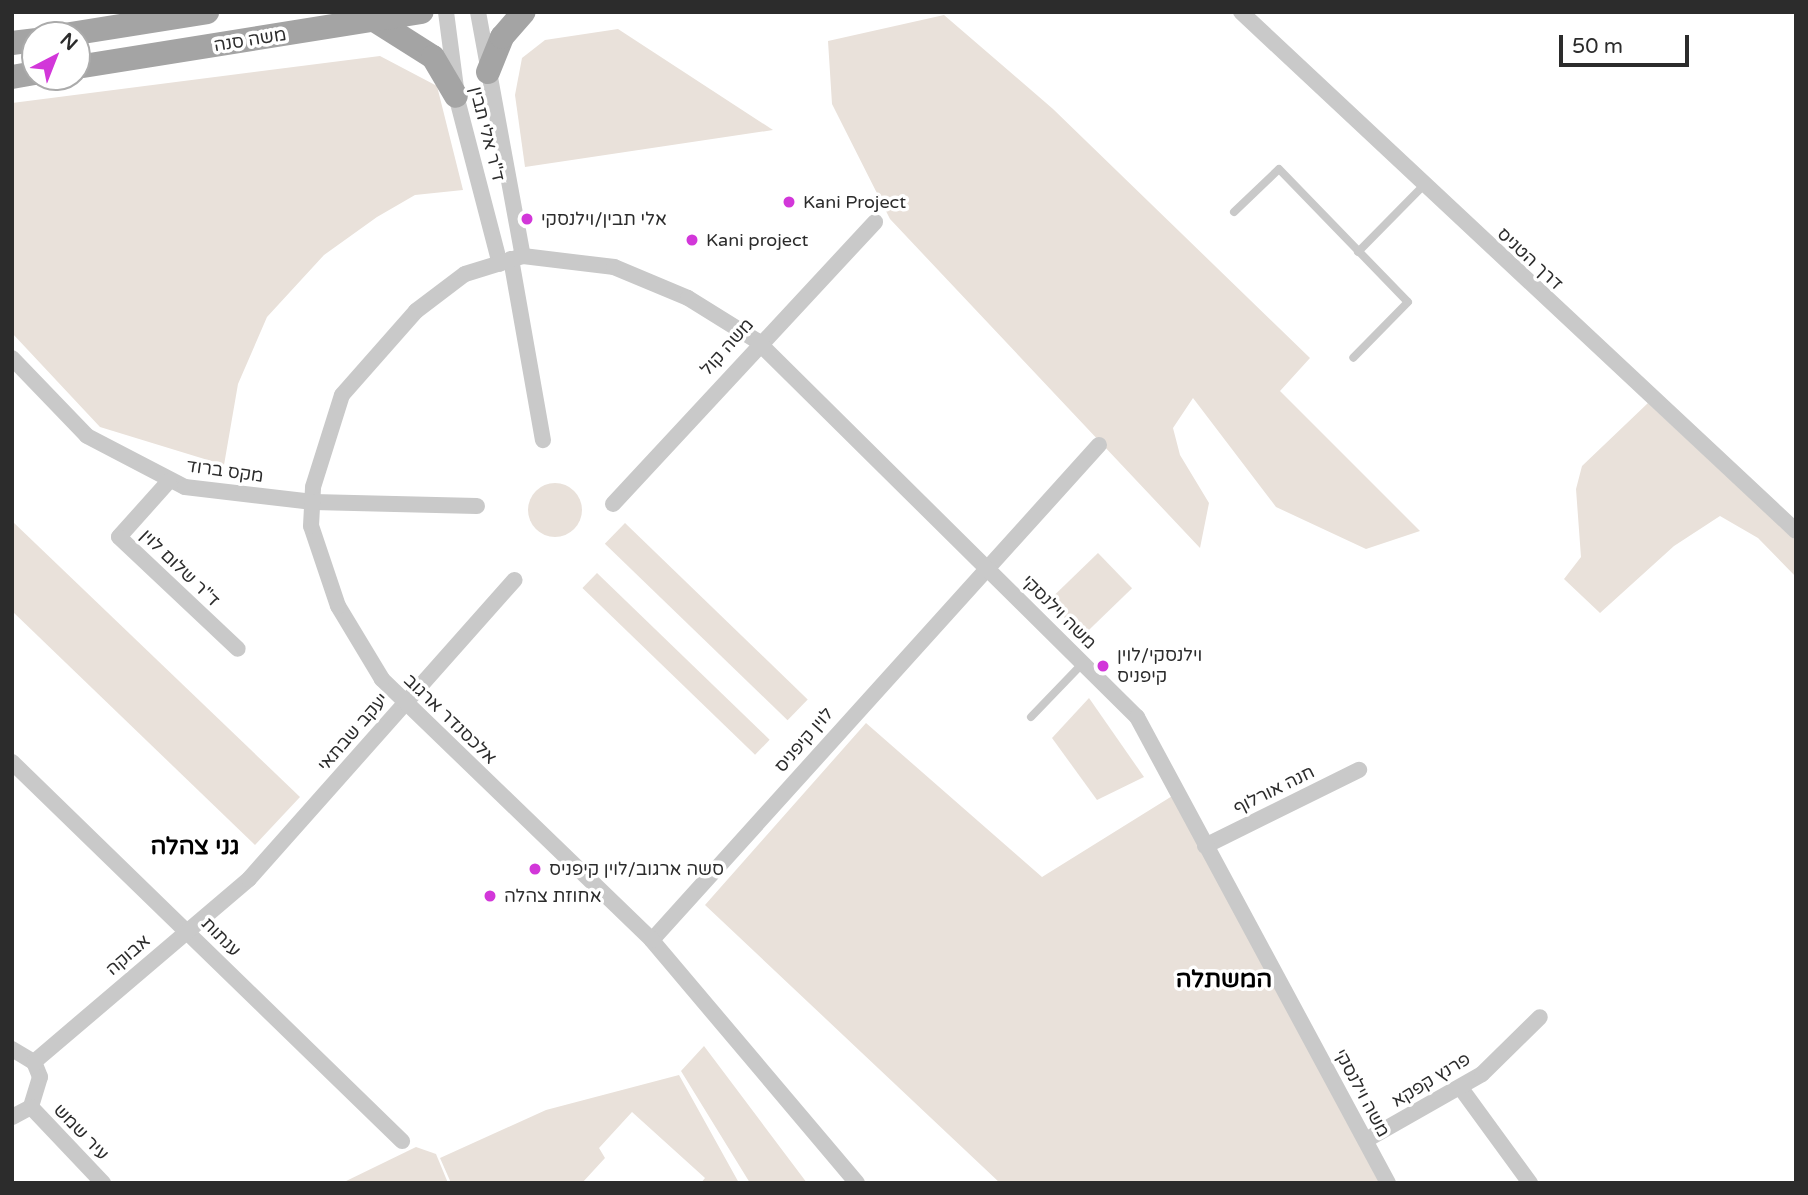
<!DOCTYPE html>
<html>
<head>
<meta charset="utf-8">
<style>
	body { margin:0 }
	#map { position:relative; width:1808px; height:1195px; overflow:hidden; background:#fff; font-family:"Varela Round","Noto Sans Hebrew",sans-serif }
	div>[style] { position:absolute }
	.green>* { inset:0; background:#e9e1da; transform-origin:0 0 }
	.round { border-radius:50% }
	.lane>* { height:8px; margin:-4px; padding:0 4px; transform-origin:4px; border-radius:4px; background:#c9c9c9 }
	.street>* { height:16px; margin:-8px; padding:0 8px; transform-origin:8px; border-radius:8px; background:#c9c9c9 }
	.primary>* { height:24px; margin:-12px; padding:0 12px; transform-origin:12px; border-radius:12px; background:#a4a4a4 }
	.dots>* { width:19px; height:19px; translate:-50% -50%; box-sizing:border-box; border:4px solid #fff; border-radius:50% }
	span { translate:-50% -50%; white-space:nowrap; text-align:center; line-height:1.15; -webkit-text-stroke:7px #fff; paint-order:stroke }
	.street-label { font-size:18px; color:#2c2c2c }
	.poi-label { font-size:18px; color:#2c2c2c }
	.left { translate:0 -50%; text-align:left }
	.district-label { font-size:24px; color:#000; font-weight:700 }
	.frame { position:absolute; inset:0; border:14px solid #2c2c2c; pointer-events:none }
	.north { position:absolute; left:21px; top:21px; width:70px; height:70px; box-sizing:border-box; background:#fff; border:2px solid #ababab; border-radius:50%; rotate:42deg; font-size:19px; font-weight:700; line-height:28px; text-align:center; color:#2c2c2c }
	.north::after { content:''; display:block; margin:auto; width:24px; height:32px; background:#d237d9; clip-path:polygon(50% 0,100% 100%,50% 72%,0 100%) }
	.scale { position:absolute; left:1559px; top:35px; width:130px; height:32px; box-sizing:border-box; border:4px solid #2c2c2c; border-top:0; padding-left:9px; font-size:21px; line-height:24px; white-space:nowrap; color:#2c2c2c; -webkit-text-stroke:5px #fff; paint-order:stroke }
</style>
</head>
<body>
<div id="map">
	<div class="green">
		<div style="clip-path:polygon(944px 15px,1053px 109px,1310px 358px,1280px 391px,1420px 531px,1366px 549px,1276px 507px,1193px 398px,1173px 428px,1180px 455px,1209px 503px,1200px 548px,890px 219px,832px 104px,828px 41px)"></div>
		<div style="clip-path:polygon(618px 29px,773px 130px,525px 167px,515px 95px,522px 58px,545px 40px)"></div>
		<div style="clip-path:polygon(380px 56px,437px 86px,463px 190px,415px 195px,377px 217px,324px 255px,267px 317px,238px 384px,224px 465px,100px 427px,12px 333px,12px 103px)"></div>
		<div style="clip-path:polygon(1648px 403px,1796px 541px,1796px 577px,1758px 538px,1720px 516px,1674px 546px,1600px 613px,1564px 579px,1581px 557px,1576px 489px,1582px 466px)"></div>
		<div class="round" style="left:528px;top:483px;width:54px;height:54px"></div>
		<div style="clip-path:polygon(12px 521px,300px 797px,255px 845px,12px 611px)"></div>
		<div style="left:625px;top:523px;width:254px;height:29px;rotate:44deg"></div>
		<div style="left:1098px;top:553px;width:49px;height:69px;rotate:46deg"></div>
		<div style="left:597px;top:573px;width:240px;height:21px;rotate:44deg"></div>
		<div style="clip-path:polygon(1089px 698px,1144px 777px,1097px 800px,1052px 738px)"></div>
		<div style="clip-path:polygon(866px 723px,1042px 877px,1177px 793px,1382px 1183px,1000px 1183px,705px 905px)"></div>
		<div style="clip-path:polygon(704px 1046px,807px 1183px,808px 1183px,750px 1183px,681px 1071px)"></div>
		<div style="clip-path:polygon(679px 1075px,739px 1183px,701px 1183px,705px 1178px,632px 1112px,599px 1148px,605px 1158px,582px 1183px,451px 1183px,440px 1158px,546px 1110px)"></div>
		<div style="clip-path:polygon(416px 1147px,436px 1154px,448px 1183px,342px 1183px)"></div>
	</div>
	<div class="lane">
		<div style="left:1234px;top:212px;width:62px;rotate:-43.7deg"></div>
		<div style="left:1279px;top:169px;width:185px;rotate:45.9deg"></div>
		<div style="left:1408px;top:302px;width:78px;rotate:134.5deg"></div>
		<div style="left:1358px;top:252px;width:93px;rotate:-45.4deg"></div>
		<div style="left:1031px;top:717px;width:75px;rotate:-46.1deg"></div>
	</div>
	<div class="street">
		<div style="left:446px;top:12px;width:92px;rotate:82.5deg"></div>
		<div style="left:458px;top:103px;width:166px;rotate:75.4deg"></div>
		<div style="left:478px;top:12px;width:248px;rotate:79.6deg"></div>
		<div style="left:1241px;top:12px;width:760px;rotate:43.08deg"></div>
		<div style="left:511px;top:259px;width:184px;rotate:80deg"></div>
		<div style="left:12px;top:358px;width:108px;rotate:46.1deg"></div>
		<div style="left:87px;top:436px;width:110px;rotate:27.5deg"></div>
		<div style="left:185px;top:487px;width:129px;rotate:6.7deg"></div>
		<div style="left:313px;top:502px;width:164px;rotate:1.4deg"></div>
		<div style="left:169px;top:481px;width:75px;rotate:131.8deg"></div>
		<div style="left:119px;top:537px;width:163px;rotate:43.3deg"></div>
		<div style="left:613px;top:504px;width:385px;rotate:-47.1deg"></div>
		<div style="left:12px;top:762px;width:544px;rotate:44.18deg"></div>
		<div style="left:1205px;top:846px;width:172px;rotate:-26.3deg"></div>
		<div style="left:652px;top:940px;width:667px;rotate:-47.92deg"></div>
		<div style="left:12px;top:1049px;width:26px;rotate:31deg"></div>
		<div style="left:34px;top:1062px;width:16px;rotate:68deg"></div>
		<div style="left:40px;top:1077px;width:31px;rotate:107deg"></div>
		<div style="left:31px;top:1107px;width:21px;rotate:152deg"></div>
		<div style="left:34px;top:1062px;width:282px;rotate:-40.4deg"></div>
		<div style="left:249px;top:879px;width:400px;rotate:-48.4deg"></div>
		<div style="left:1460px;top:1087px;width:119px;rotate:53.9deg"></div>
		<div style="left:31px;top:1107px;width:105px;rotate:46.5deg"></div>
		<div style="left:1366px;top:1140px;width:133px;rotate:-29.6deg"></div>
		<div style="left:1482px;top:1074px;width:81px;rotate:-44.5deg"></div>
		<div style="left:857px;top:1183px;width:318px;rotate:-130.2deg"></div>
		<div style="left:652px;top:940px;width:376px;rotate:-136deg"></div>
		<div style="left:382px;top:679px;width:85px;rotate:-121.1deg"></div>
		<div style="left:338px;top:606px;width:84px;rotate:-108.6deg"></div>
		<div style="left:311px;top:526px;width:39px;rotate:-87deg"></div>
		<div style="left:313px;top:487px;width:96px;rotate:-72.5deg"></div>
		<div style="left:342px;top:395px;width:112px;rotate:-48.6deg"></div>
		<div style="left:416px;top:311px;width:61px;rotate:-37.1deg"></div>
		<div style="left:465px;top:274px;width:61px;rotate:-17.2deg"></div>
		<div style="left:523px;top:256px;width:92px;rotate:6.9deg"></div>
		<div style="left:614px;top:267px;width:80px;rotate:22.7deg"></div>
		<div style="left:688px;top:298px;width:81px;rotate:31.9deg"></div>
		<div style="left:757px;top:341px;width:535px;rotate:44.7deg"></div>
		<div style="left:1137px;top:717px;width:529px;rotate:61.69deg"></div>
	</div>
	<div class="primary">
		<div style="left:376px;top:21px;width:67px;rotate:32.3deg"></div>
		<div style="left:433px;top:57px;width:45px;rotate:59.5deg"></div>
		<div style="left:64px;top:35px;width:145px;rotate:-9.1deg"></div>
		<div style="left:12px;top:43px;width:23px;rotate:-7deg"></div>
		<div style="left:77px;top:67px;width:349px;rotate:-9.1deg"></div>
		<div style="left:488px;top:72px;width:38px;rotate:-68deg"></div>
		<div style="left:502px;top:37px;width:33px;rotate:-49deg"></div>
		<div style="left:12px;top:77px;width:23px;rotate:-10deg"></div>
	</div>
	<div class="dots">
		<div style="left:789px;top:202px;background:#d237d9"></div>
		<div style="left:527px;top:219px;background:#d237d9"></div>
		<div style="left:692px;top:240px;background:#d237d9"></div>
		<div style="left:1103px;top:666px;background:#d237d9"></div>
		<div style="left:535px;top:869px;background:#d237d9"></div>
		<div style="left:490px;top:896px;background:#d237d9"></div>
	</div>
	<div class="street-label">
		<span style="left:250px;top:40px;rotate:-9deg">משה סנה</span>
		<span style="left:487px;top:134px;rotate:76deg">ד"ר אלי תבין</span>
		<span style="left:1530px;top:259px;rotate:43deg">דרך הטניס</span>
		<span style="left:727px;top:347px;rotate:-48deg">משה קול</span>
		<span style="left:225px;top:471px;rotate:8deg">מקס ברוד</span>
		<span style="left:180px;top:568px;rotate:44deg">ד"ר שלום לוין</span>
		<span style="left:1059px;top:612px;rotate:45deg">משה וילנסקי</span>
		<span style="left:450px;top:719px;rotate:44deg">אלכסנדר ארגוב</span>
		<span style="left:353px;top:732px;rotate:-49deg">יעקב שבתאי</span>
		<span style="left:804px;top:740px;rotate:-49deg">לוין קיפניס</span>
		<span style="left:1274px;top:790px;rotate:-26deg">חנה אורלוף</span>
		<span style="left:221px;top:937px;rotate:45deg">ענתות</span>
		<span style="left:128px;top:955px;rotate:-41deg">אבוקה</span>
		<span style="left:1431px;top:1080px;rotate:-31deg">פרנץ קפקא</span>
		<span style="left:1362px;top:1093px;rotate:62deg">משה וילנסקי</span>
		<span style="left:81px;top:1132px;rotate:46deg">עיר שמש</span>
	</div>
	<div class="poi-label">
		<span class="left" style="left:803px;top:202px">Kani Project</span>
		<span class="left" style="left:541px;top:219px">אלי תבין/וילנסקי</span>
		<span class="left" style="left:706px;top:240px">Kani project</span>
		<span class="left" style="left:1117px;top:666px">וילנסקי/לוין<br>קיפניס</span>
		<span class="left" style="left:549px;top:869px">סשה ארגוב/לוין קיפניס</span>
		<span class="left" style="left:504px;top:896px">אחוזת צהלה</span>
	</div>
	<div class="district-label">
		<span style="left:195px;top:847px">גני צהלה</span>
		<span style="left:1224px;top:980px">המשתלה</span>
	</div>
	<div class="frame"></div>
	<div class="north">N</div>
	<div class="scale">50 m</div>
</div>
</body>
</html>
